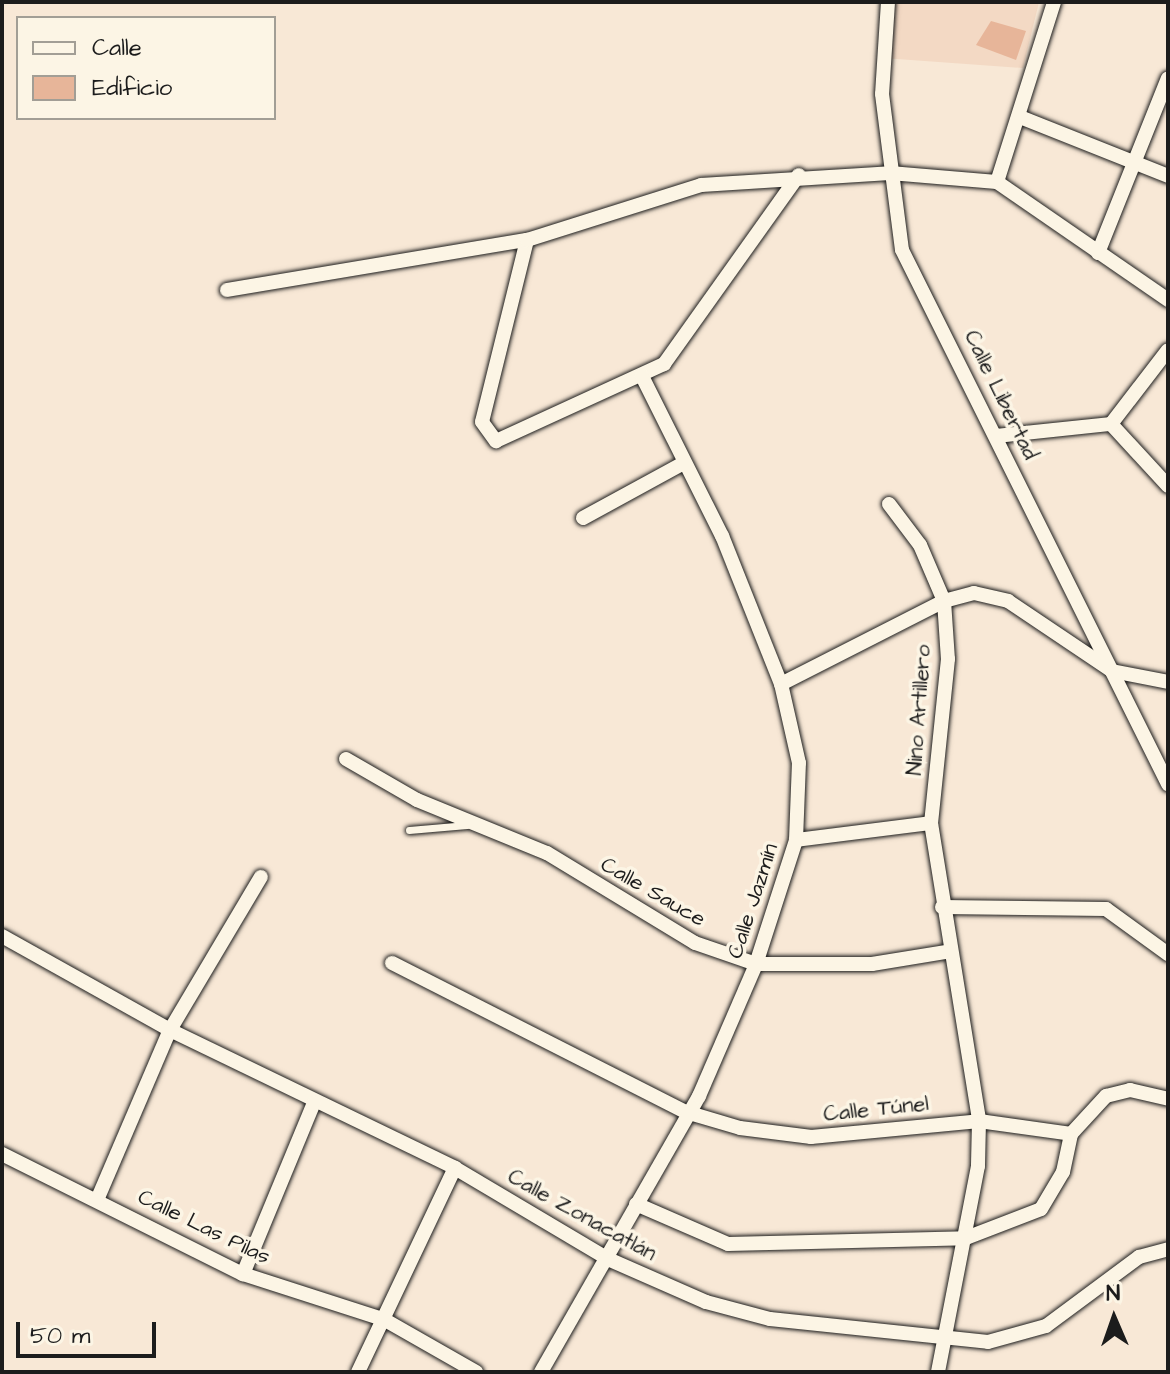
<!DOCTYPE html>
<html>
<head>
<meta charset="utf-8">
<style>
	body { margin:0 }
	#map { position:relative; width:1170px; height:1374px; overflow:hidden; background:#f8e8d6; font-family:"Architects Daughter",sans-serif }
	div>[style] { position:absolute }
	.built>* { inset:0; background:#f3d9c4 }
	.building>* { inset:0; background:#e7b599 }
	.roads { filter:drop-shadow(0 0 2px #1c1c1c) drop-shadow(0 0 2px #1c1c1c) }
	.service>* { height:7px; margin:-3.5px; padding:0 3.5px; transform-origin:3.5px; border-radius:3.5px; background:#fcf5e5 }
	.minor>* { height:14px; margin:-7px; padding:0 7px; transform-origin:7px; border-radius:7px; background:#fcf5e5 }
	span { translate:-50% -50%; white-space:nowrap; text-align:center; line-height:1.15; -webkit-text-stroke:7px #fcf5e5; paint-order:stroke }
	.street-label { font-size:22px; color:#1c1c1c }
	.frame { position:absolute; inset:0; border:4px solid #1c1c1c; pointer-events:none }
	.legend { position:absolute; left:16px; top:16px; width:260px; height:104px; box-sizing:border-box; background:#fcf5e5; border:2px solid #a29e95; margin:0; padding:10px 14px; list-style:none; font-size:24px; color:#1c1c1c }
	.legend li { display:flex; align-items:center; gap:16px; height:40px }
	.legend b { width:40px; border:2px solid #a29e95 }
	.north { position:absolute; left:1074px; top:1278px; width:80px; height:80px; -webkit-text-stroke:6px #fcf5e5; paint-order:stroke; rotate:358deg; font-size:22px; font-weight:700; line-height:32px; text-align:center; color:#1c1c1c }
	.north::after { content:''; display:block; margin:auto; width:28px; height:36px; background:#1c1c1c; clip-path:polygon(50% 0,100% 100%,50% 72%,0 100%) }
	.scale { position:absolute; left:16px; top:1322px; width:140px; height:36px; box-sizing:border-box; border:4px solid #1c1c1c; border-top:0; padding-left:10px; font-size:24px; line-height:28px; white-space:nowrap; color:#1c1c1c; -webkit-text-stroke:6px #fcf5e5; paint-order:stroke }
</style>
</head>
<body>
<div id="map">
	<div class="built">
		<div style="clip-path:polygon(891px 2px,1039px 2px,1023px 68px,883px 58px)"></div>
	</div>
	<div class="building">
		<div style="clip-path:polygon(991px 21px,1026px 31px,1016px 60px,976px 45px)"></div>
	</div>
	<div class="roads">
		<div class="service">
			<div style="left:409px;top:830px;width:58px;rotate:-4.9deg"></div>
		</div>
		<div class="minor">
			<div style="left:888px;top:2px;width:92px;rotate:93.7deg"></div>
			<div style="left:882px;top:94px;width:157px;rotate:82.7deg"></div>
			<div style="left:902px;top:250px;width:597px;rotate:63.52deg"></div>
			<div style="left:1020px;top:117px;width:159px;rotate:21.7deg"></div>
			<div style="left:997px;top:182px;width:189px;rotate:-72.4deg"></div>
			<div style="left:527px;top:240px;width:187px;rotate:103.9deg"></div>
			<div style="left:482px;top:422px;width:24px;rotate:54deg"></div>
			<div style="left:496px;top:441px;width:185px;rotate:-24.6deg"></div>
			<div style="left:664px;top:364px;width:232px;rotate:-54.5deg"></div>
			<div style="left:1098px;top:253px;width:188px;rotate:-68.2deg"></div>
			<div style="left:227px;top:290px;width:304px;rotate:-9.5deg"></div>
			<div style="left:527px;top:240px;width:182px;rotate:-17.5deg"></div>
			<div style="left:701px;top:185px;width:189px;rotate:-3.6deg"></div>
			<div style="left:890px;top:173px;width:107px;rotate:4.8deg"></div>
			<div style="left:997px;top:182px;width:208px;rotate:34.6deg"></div>
			<div style="left:1111px;top:424px;width:93px;rotate:-52.4deg"></div>
			<div style="left:1111px;top:424px;width:84px;rotate:47.4deg"></div>
			<div style="left:996px;top:436px;width:116px;rotate:-6deg"></div>
			<div style="left:889px;top:504px;width:51px;rotate:52.9deg"></div>
			<div style="left:920px;top:545px;width:61px;rotate:66.8deg"></div>
			<div style="left:944px;top:601px;width:58px;rotate:86.1deg"></div>
			<div style="left:948px;top:659px;width:165px;rotate:95.9deg"></div>
			<div style="left:931px;top:823px;width:302px;rotate:80.8deg"></div>
			<div style="left:979px;top:1121px;width:45px;rotate:91.3deg"></div>
			<div style="left:978px;top:1166px;width:210px;rotate:101deg"></div>
			<div style="left:583px;top:518px;width:115px;rotate:-28.6deg"></div>
			<div style="left:781px;top:684px;width:183px;rotate:-27deg"></div>
			<div style="left:944px;top:601px;width:31px;rotate:-15deg"></div>
			<div style="left:974px;top:593px;width:35px;rotate:13deg"></div>
			<div style="left:1008px;top:601px;width:125px;rotate:33.9deg"></div>
			<div style="left:1112px;top:671px;width:57px;rotate:11.1deg"></div>
			<div style="left:346px;top:759px;width:82px;rotate:30deg"></div>
			<div style="left:417px;top:800px;width:140px;rotate:22.2deg"></div>
			<div style="left:547px;top:853px;width:173px;rotate:31.3deg"></div>
			<div style="left:695px;top:943px;width:65px;rotate:19deg"></div>
			<div style="left:756px;top:964px;width:116px"></div>
			<div style="left:872px;top:964px;width:80px;rotate:-9.3deg"></div>
			<div style="left:796px;top:840px;width:136px;rotate:-7.2deg"></div>
			<div style="left:942px;top:907px;width:164px;rotate:0.7deg"></div>
			<div style="left:1106px;top:909px;width:77px;rotate:36deg"></div>
			<div style="left:2px;top:936px;width:193px;rotate:29.2deg"></div>
			<div style="left:170px;top:1030px;width:317px;rotate:25.8deg"></div>
			<div style="left:455px;top:1168px;width:178px;rotate:30.7deg"></div>
			<div style="left:608px;top:1259px;width:107px;rotate:23.7deg"></div>
			<div style="left:706px;top:1302px;width:66px;rotate:14.9deg"></div>
			<div style="left:770px;top:1319px;width:219px;rotate:6deg"></div>
			<div style="left:988px;top:1342px;width:60px;rotate:-15.4deg"></div>
			<div style="left:1046px;top:1326px;width:116px;rotate:-36.6deg"></div>
			<div style="left:1139px;top:1257px;width:30px;rotate:-15deg"></div>
			<div style="left:392px;top:963px;width:330px;rotate:26.9deg"></div>
			<div style="left:686px;top:1112px;width:56px;rotate:16.5deg"></div>
			<div style="left:740px;top:1128px;width:72px;rotate:7.2deg"></div>
			<div style="left:811px;top:1137px;width:169px;rotate:-5.4deg"></div>
			<div style="left:979px;top:1121px;width:93px;rotate:8deg"></div>
			<div style="left:2px;top:1154px;width:269px;rotate:26.5deg"></div>
			<div style="left:243px;top:1274px;width:149px;rotate:17.9deg"></div>
			<div style="left:385px;top:1320px;width:105px;rotate:29.7deg"></div>
			<div style="left:97px;top:1200px;width:185px;rotate:-66.8deg"></div>
			<div style="left:170px;top:1030px;width:178px;rotate:-59.3deg"></div>
			<div style="left:636px;top:1204px;width:100px;rotate:23.5deg"></div>
			<div style="left:728px;top:1244px;width:238px;rotate:-1.4deg"></div>
			<div style="left:966px;top:1238px;width:80px;rotate:-21.1deg"></div>
			<div style="left:1041px;top:1209px;width:43px;rotate:-59.3deg"></div>
			<div style="left:1063px;top:1172px;width:39px;rotate:-78deg"></div>
			<div style="left:1071px;top:1134px;width:52px;rotate:-47.4deg"></div>
			<div style="left:1106px;top:1096px;width:25px;rotate:-14deg"></div>
			<div style="left:1130px;top:1090px;width:39px;rotate:13deg"></div>
			<div style="left:243px;top:1274px;width:185px;rotate:-67.5deg"></div>
			<div style="left:358px;top:1372px;width:226px;rotate:-64.6deg"></div>
			<div style="left:541px;top:1372px;width:318px;rotate:-60.2deg"></div>
			<div style="left:699px;top:1096px;width:144px;rotate:-66.6deg"></div>
			<div style="left:756px;top:964px;width:130px;rotate:-72.1deg"></div>
			<div style="left:796px;top:840px;width:77px;rotate:-87.8deg"></div>
			<div style="left:799px;top:763px;width:81px;rotate:-102.8deg"></div>
			<div style="left:781px;top:684px;width:159px;rotate:-111.7deg"></div>
			<div style="left:722px;top:536px;width:179px;rotate:-116.6deg"></div>
		</div>
	</div>
	<div class="street-label">
		<span style="left:1001px;top:395px;rotate:64deg">Calle Libertad</span>
		<span style="left:919px;top:710px;rotate:-86deg">Nino Artillero</span>
		<span style="left:653px;top:892px;rotate:30deg">Calle Sauce</span>
		<span style="left:753px;top:901px;rotate:-72deg">Calle Jazmín</span>
		<span style="left:876px;top:1109px;rotate:-6deg">Calle Túnel</span>
		<span style="left:582px;top:1215px;rotate:29deg">Calle Zonacatlán</span>
		<span style="left:204px;top:1227px;rotate:26deg">Calle Las Pilas</span>
	</div>
	<div class="frame"></div>
	<ul class="legend">
	<li><b style="height:10px;background:#fcf5e5"></b>Calle</li>
	<li><b style="height:22px;background:#e7b599"></b>Edificio</li>
	</ul>
	<div class="north">N</div>
	<div class="scale">50 m</div>
</div>
</body>
</html>
